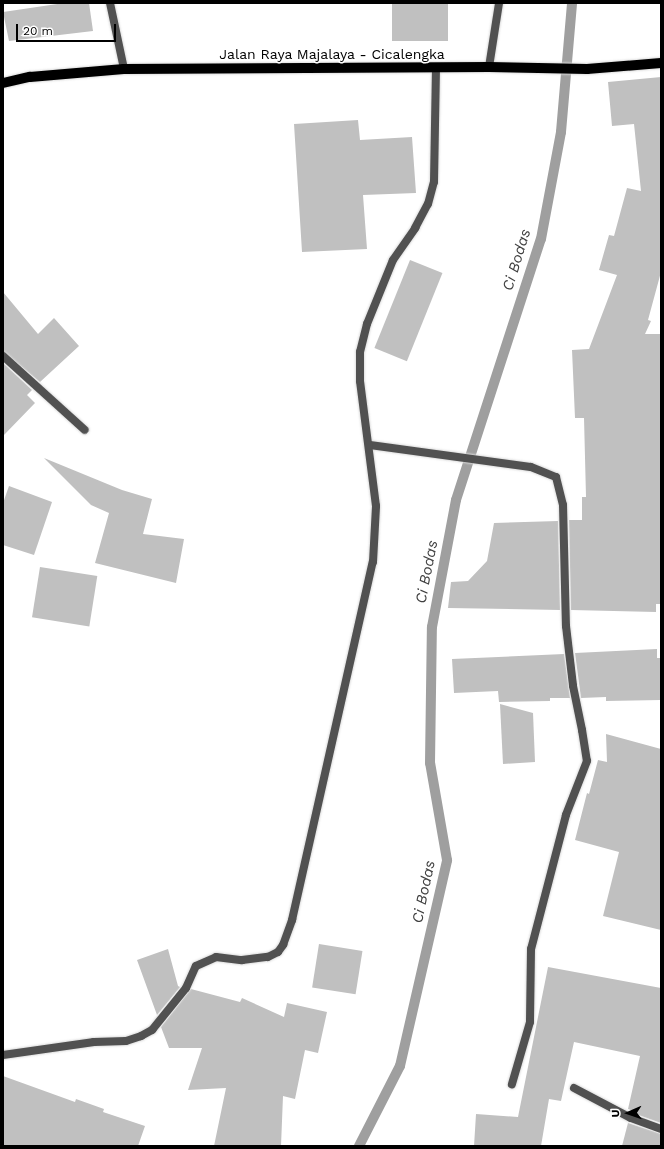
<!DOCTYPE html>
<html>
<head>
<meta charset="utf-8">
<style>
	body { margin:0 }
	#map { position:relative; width:664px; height:1149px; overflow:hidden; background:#fff; font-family:"Work Sans",sans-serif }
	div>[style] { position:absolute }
	.stream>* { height:10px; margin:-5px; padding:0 5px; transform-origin:5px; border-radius:5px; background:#9f9f9f }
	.building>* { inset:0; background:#c0c0c0; transform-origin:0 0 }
	.roads { filter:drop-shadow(0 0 1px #dbdbdb) drop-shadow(0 0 1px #dbdbdb) }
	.street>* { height:8px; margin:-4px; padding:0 4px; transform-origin:4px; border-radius:4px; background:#515151 }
	.primary>* { height:10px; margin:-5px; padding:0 5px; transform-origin:5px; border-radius:5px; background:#000 }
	span { translate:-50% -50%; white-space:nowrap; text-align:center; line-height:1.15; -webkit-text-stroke:3px #fff; paint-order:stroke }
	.street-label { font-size:14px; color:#000 }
	.water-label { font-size:15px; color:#404040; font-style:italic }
	.frame { position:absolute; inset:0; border:4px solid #000; pointer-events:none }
	.north { position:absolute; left:608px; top:1093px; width:40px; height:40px; -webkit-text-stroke:3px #fff; paint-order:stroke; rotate:268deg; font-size:11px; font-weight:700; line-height:16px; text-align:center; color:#000 }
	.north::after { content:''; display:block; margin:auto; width:14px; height:18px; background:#000; clip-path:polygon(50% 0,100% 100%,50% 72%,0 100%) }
	.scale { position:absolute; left:16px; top:24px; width:100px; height:18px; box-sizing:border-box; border:2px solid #000; border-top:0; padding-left:5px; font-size:12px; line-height:14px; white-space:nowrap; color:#000; -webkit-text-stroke:3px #fff; paint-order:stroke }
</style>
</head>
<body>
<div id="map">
	<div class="stream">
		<div style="left:359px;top:1146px;width:90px;rotate:-62.9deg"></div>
		<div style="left:400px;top:1066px;width:211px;rotate:-77.1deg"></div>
		<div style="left:447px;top:860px;width:98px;rotate:-99.9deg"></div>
		<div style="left:430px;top:763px;width:136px;rotate:-89.2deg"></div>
		<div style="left:432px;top:627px;width:129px;rotate:-79.3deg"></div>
		<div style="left:456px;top:500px;width:274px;rotate:-72deg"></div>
		<div style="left:541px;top:239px;width:109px;rotate:-79.4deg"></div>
		<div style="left:561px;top:132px;width:129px;rotate:-85.1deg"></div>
	</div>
	<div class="building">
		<div style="clip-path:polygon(64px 3px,89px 3px,93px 31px,9px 41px,3px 12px)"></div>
		<div style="left:392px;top:3px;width:56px;height:38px"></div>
		<div style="clip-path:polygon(661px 77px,661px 272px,648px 320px,651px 321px,645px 334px,661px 334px,661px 604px,656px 604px,656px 612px,571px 610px,569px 520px,582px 520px,582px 497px,586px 497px,584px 418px,575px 418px,572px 350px,589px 349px,617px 275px,599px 270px,609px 235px,614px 236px,627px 188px,641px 191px,634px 124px,612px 126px,608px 82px)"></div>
		<div style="clip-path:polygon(358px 120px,360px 140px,412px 137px,416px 193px,363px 195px,367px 249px,302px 252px,294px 124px)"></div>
		<div style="left:410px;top:260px;width:35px;height:95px;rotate:22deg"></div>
		<div style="clip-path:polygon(3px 292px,38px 334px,54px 318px,79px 346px,40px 382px,3px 351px)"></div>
		<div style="clip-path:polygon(3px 363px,32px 390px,27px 395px,35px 403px,3px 436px)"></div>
		<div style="clip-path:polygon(44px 458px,122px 490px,152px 499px,143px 534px,184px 539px,176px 583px,95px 563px,109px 513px,91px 505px)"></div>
		<div style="clip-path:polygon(9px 486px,52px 502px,34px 555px,3px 545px,3px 503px)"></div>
		<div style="clip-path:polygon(558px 521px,560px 610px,448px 608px,451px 582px,468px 581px,487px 561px,494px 523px)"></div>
		<div style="left:40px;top:567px;width:58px;height:51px;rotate:9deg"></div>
		<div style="clip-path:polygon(657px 649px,657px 658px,661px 658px,661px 700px,606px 701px,606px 697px,581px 698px,575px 653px)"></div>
		<div style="clip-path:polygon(564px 654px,570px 698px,550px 698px,550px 701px,499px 702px,498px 691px,454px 693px,452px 659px)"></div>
		<div style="clip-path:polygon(500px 704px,533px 713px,535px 762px,503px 764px)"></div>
		<div style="clip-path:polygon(606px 734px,661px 749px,661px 930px,603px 916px,619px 852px,575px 840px,587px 793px,589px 794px,598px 760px,607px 762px)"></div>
		<div style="left:319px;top:944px;width:44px;height:44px;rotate:9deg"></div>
		<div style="clip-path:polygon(168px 949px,178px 986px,180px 987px,157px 1015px,137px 960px)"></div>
		<div style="clip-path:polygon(548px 967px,661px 988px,661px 1123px,633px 1113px,631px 1110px,628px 1109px,640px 1056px,574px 1042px,561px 1101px,549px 1099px,541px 1146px,474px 1146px,476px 1114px,518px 1117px)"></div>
		<div style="clip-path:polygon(191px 989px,240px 1002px,242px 998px,284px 1017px,287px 1003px,327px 1012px,318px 1053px,305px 1050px,295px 1099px,283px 1096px,281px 1146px,214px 1146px,226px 1088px,188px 1090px,202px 1048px,169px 1048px,161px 1027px)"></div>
		<div style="clip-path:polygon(3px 1076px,75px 1102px,76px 1099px,104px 1109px,103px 1112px,145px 1126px,138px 1146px,3px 1146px)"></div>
		<div style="clip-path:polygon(628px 1123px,661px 1134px,661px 1146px,622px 1146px)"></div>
	</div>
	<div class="roads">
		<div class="street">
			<div style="left:110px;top:3px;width:67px;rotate:78deg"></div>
			<div style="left:489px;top:67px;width:65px;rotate:-81.1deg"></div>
			<div style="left:3px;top:356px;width:110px;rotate:42.1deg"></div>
			<div style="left:370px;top:445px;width:162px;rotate:7.8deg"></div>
			<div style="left:531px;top:467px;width:27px;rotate:22deg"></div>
			<div style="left:556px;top:477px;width:29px;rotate:76deg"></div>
			<div style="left:563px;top:505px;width:121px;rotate:88.6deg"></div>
			<div style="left:566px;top:626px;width:60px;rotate:83.3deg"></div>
			<div style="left:573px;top:686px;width:45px;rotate:78.4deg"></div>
			<div style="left:582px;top:730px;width:31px;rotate:81deg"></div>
			<div style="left:587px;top:761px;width:58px;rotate:111.3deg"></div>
			<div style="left:566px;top:815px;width:138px;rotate:104.6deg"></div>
			<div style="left:531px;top:949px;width:73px;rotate:90.8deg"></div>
			<div style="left:530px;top:1022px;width:65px;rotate:106.2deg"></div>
			<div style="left:3px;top:1055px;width:92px;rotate:-8.1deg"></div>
			<div style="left:94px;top:1042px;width:32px;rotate:-2deg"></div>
			<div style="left:126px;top:1041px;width:16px;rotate:-18deg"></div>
			<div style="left:141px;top:1036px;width:13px;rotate:-29deg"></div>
			<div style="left:152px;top:1030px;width:54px;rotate:-51deg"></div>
			<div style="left:186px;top:988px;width:24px;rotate:-66deg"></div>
			<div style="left:196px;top:966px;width:22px;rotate:-24deg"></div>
			<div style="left:216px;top:957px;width:26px;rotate:7deg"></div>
			<div style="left:242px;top:960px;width:26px;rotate:-7deg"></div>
			<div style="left:268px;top:957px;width:11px;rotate:-27deg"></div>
			<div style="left:278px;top:952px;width:9px;rotate:-54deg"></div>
			<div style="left:283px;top:945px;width:27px;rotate:-70deg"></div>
			<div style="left:292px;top:920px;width:367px;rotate:-77.3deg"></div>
			<div style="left:373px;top:562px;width:56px;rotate:-86.9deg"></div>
			<div style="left:376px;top:506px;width:126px;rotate:-97.3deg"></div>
			<div style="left:360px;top:381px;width:29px;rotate:-90deg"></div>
			<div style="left:360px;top:352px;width:29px;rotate:-76deg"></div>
			<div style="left:367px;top:324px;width:69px;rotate:-67.9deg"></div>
			<div style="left:393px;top:260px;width:39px;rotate:-55deg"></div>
			<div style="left:415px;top:228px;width:27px;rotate:-62deg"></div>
			<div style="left:428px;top:204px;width:23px;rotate:-75deg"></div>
			<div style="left:434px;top:182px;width:114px;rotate:-89deg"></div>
			<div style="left:574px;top:1088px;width:64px;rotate:27.8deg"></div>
			<div style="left:631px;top:1118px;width:32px;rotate:20deg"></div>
		</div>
		<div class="primary">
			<div style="left:3px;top:83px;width:28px;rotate:-13deg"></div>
			<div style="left:30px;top:77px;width:94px;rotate:-4.9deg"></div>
			<div style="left:124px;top:69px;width:365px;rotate:-0.3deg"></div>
			<div style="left:489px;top:67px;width:98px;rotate:1.2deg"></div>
			<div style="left:587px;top:69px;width:74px;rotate:-4.6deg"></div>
		</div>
	</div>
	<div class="street-label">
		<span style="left:332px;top:54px">Jalan Raya Majalaya - Cicalengka</span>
	</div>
	<div class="water-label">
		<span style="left:517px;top:260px;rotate:-73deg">Ci Bodas</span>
		<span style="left:427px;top:572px;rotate:-79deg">Ci Bodas</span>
		<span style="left:424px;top:892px;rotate:-78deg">Ci Bodas</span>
	</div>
	<div class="frame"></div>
	<div class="north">U</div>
	<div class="scale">20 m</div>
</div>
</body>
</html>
